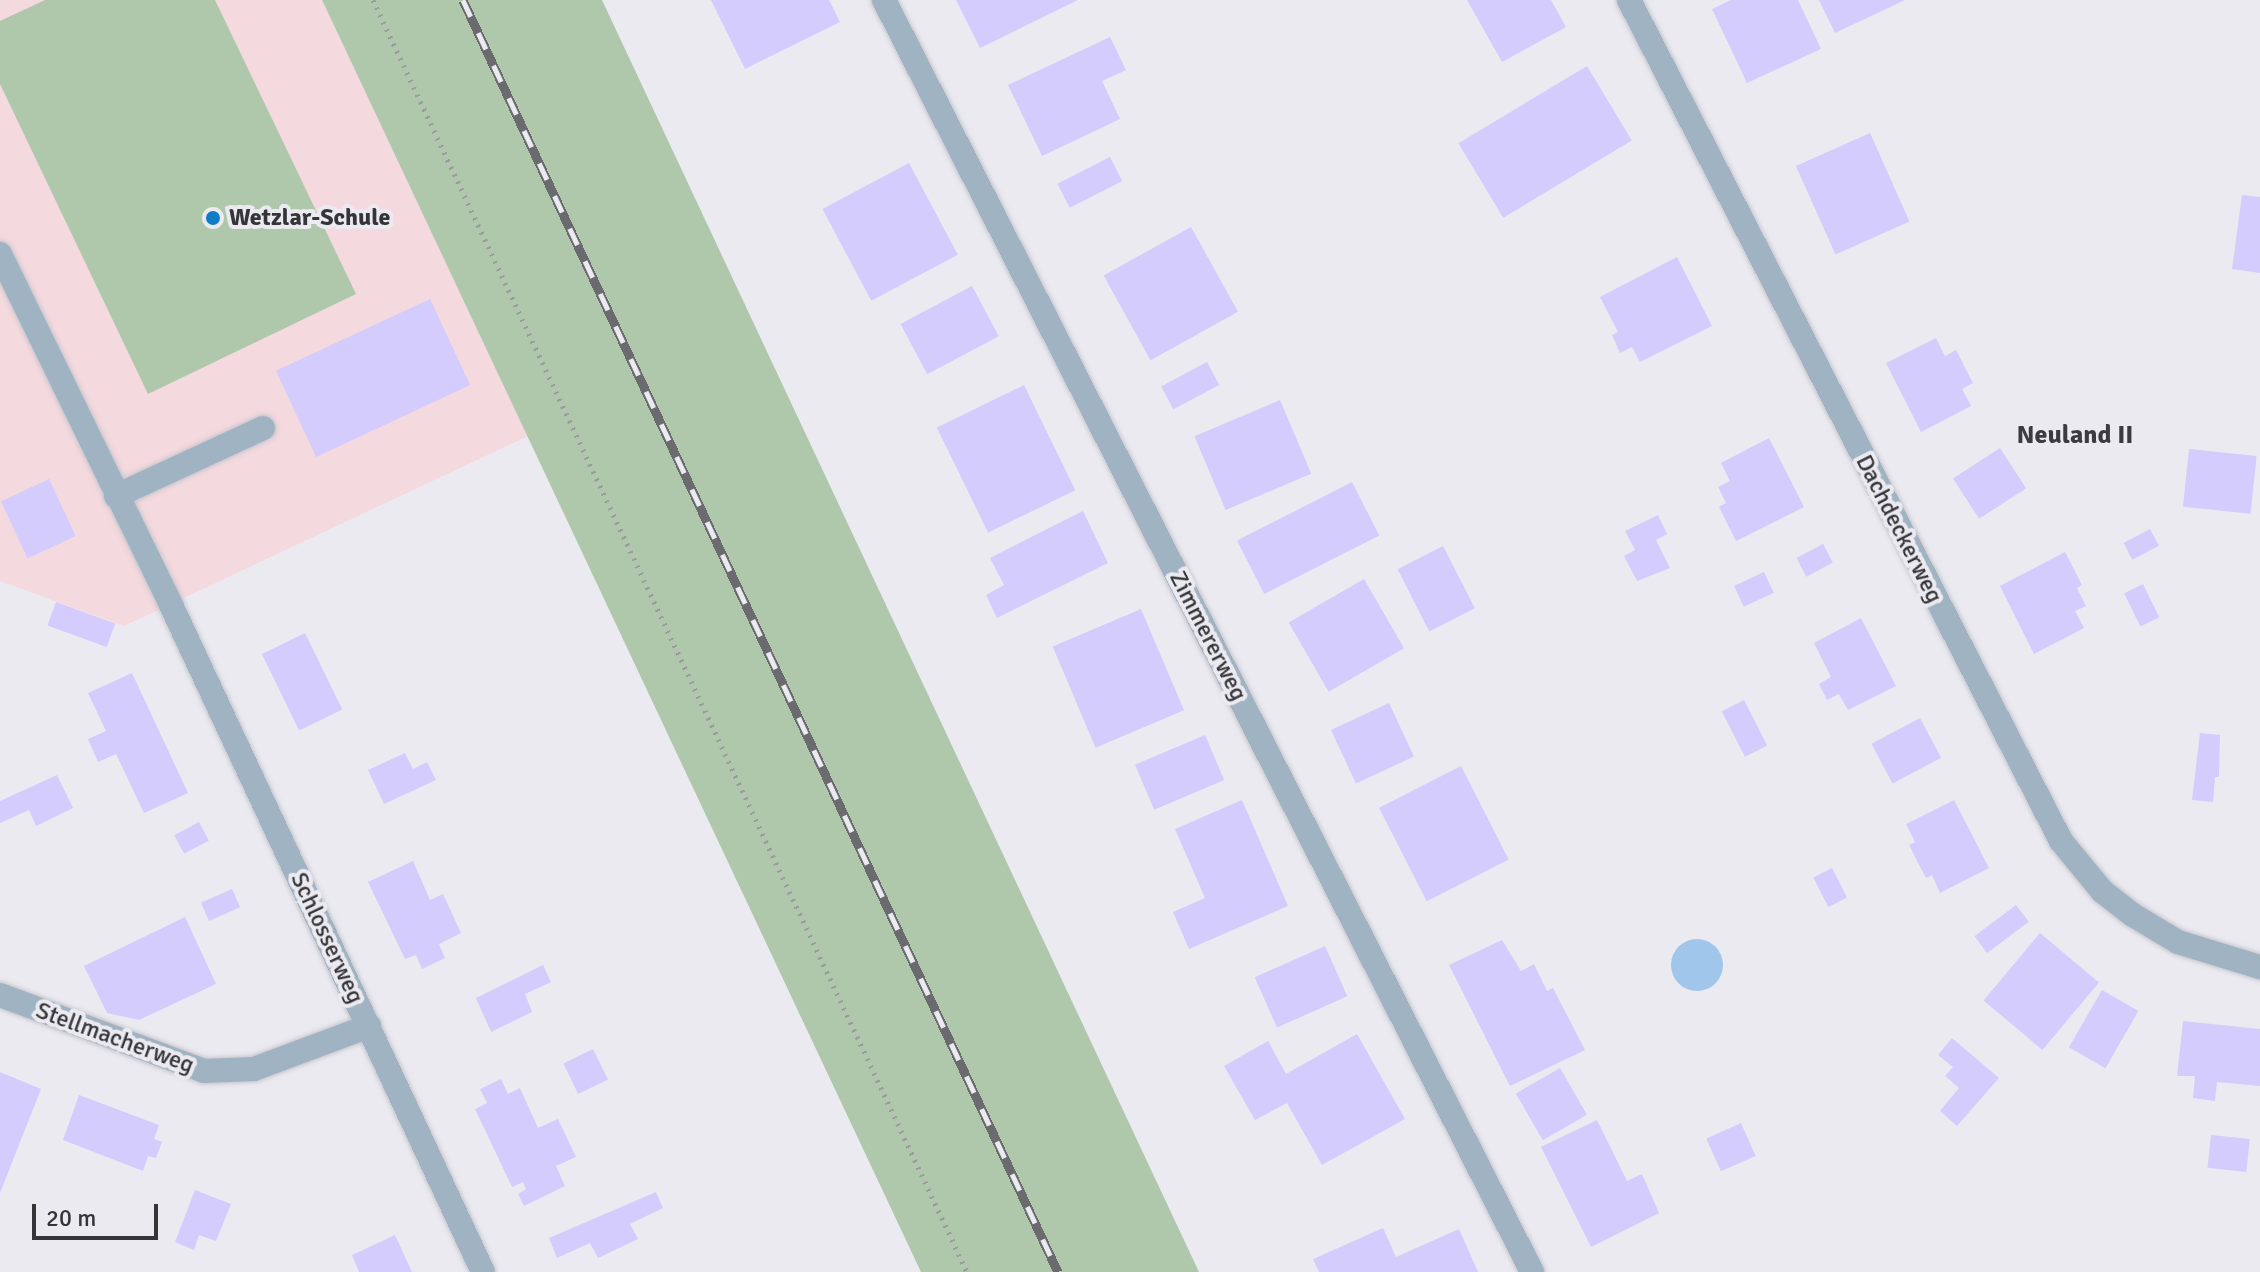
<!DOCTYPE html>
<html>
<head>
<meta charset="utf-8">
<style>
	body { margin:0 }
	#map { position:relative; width:2260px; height:1272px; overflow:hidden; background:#ebeaf1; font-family:Signika,sans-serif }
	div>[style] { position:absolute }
	.education>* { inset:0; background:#f4d9de }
	.green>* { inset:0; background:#afc8ac }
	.water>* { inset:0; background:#a0c6eb }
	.round { border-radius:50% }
	.building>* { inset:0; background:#d3ccfc; transform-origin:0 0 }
	.path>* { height:5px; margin-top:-2.5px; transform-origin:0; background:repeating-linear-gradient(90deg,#9b9a9f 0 2px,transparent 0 8px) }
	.roads { filter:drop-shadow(0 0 2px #c7c6cc) drop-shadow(0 0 2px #c7c6cc) }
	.minor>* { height:24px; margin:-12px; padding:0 12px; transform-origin:12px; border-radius:12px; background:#a0b3c2 }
	.rail>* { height:9px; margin-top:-4.5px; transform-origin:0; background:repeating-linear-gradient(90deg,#ebeaf1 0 18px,#6b6a6f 0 36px); box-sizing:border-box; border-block:2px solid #6b6a6f }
	.dots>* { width:22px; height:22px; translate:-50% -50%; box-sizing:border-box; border:4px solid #ebeaf1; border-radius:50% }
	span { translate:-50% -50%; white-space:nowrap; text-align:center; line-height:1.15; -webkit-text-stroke:8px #ebeaf1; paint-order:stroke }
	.poi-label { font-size:24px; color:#353437; font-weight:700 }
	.left { translate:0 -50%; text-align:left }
	.street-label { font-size:24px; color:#353437 }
	.neighbourhood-label { font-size:26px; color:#3c3b41; font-weight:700 }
	.scale { position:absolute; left:32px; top:1204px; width:126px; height:36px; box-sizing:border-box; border:4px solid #353437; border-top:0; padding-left:10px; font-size:24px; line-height:28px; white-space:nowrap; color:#353437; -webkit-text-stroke:6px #ebeaf1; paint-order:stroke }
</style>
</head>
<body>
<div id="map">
	<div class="education">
		<div style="clip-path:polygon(0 0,322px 0,528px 436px,124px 626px,0 581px)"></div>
	</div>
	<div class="green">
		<div style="clip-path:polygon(45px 0,215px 0,356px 294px,148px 394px,0 84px,0 21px)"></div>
		<div style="clip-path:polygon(322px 0,602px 0,1199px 1272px,921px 1272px)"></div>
	</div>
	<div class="water">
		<div class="round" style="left:1671px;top:939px;width:52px;height:52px"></div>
	</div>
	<div class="building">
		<div style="clip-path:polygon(711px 0,829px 0,840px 22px,745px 69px)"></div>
		<div style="clip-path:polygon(956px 0,1078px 0,980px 48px)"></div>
		<div style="clip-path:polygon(1467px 0,1551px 0,1566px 27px,1502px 62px)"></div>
		<div style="clip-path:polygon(1731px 0,1798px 0,1821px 49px,1747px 83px,1712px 9px)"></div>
		<div style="clip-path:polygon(1819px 0,1905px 0,1835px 33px)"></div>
		<div style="clip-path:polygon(1110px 37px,1126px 70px,1102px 81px,1120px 119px,1042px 156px,1008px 85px)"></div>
		<div style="left:1587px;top:66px;width:87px;height:150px;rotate:59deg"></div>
		<div style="left:1870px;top:133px;width:97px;height:81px;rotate:66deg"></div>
		<div style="left:1110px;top:157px;width:27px;height:59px;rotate:63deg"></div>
		<div style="left:909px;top:163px;width:104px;height:98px;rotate:62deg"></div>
		<div style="clip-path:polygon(2242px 195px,2260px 197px,2260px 273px,2232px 269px)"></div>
		<div style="left:1191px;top:227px;width:97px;height:100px;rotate:61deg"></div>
		<div style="clip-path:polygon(1677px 257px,1712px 326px,1640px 362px,1632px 347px,1620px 353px,1612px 335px,1618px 332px,1600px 297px)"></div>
		<div style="left:972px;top:286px;width:57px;height:81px;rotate:62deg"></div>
		<div style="left:430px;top:299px;width:95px;height:170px;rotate:65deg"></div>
		<div style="clip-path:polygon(1936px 338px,1945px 356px,1956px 350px,1973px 383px,1962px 389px,1971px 406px,1921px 432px,1886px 363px)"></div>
		<div style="left:1207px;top:362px;width:26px;height:52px;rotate:62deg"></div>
		<div style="left:1024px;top:385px;width:117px;height:97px;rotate:64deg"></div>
		<div style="left:1280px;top:400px;width:80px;height:93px;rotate:67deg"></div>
		<div style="clip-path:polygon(1769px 438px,1804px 507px,1736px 541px,1719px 507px,1726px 503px,1718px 487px,1730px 481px,1721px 463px)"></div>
		<div style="left:2000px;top:448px;width:48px;height:56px;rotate:57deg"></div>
		<div style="left:2189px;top:449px;width:68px;height:58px;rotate:6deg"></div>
		<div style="left:49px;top:479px;width:63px;height:53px;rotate:65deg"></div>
		<div style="left:1352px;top:482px;width:60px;height:129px;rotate:63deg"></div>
		<div style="clip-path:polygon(1083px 511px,1108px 563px,997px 618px,986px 595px,1004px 585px,990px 558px)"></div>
		<div style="clip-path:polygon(1658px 515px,1667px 534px,1656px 540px,1670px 568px,1637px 581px,1624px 556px,1635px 550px,1625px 531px)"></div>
		<div style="left:2150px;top:529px;width:19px;height:30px;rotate:62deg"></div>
		<div style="left:1823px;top:544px;width:21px;height:30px;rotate:62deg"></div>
		<div style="left:1443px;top:546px;width:70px;height:51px;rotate:63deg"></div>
		<div style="clip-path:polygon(2065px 552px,2082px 585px,2077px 588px,2086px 606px,2075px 611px,2084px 628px,2034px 654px,2000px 586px)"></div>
		<div style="left:1764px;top:572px;width:23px;height:33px;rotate:65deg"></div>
		<div style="left:1364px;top:579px;width:80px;height:87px;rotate:60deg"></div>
		<div style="left:2143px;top:584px;width:37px;height:21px;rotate:64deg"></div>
		<div style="left:56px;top:602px;width:63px;height:25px;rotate:20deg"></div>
		<div style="left:1141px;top:609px;width:110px;height:96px;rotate:67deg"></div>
		<div style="clip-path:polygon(1861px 618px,1896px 686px,1848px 710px,1839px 694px,1827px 700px,1819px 684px,1831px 677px,1814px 643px)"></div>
		<div style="left:305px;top:633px;width:85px;height:48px;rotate:64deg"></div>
		<div style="clip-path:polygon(132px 673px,188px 793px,144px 813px,116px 754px,98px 762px,88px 739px,106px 731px,88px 693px)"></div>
		<div style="left:1744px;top:700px;width:51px;height:25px;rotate:63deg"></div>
		<div style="left:1389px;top:703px;width:59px;height:64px;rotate:65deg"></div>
		<div style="left:1920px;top:718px;width:45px;height:55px;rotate:62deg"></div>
		<div style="clip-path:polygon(2200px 733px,2220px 735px,2219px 777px,2215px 777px,2213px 802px,2192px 800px)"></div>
		<div style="left:1205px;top:735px;width:49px;height:76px;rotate:67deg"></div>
		<div style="clip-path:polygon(405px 753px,413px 769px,427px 762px,436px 780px,384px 804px,368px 770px)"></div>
		<div style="left:1461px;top:766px;width:105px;height:92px;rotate:63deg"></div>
		<div style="clip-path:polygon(57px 775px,73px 808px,36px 826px,29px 810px,0 823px,0 801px)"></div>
		<div style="clip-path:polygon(1242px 800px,1288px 906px,1189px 949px,1173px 912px,1205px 898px,1175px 829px)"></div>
		<div style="clip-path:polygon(1954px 800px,1989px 868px,1940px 893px,1932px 875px,1926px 878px,1917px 861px,1909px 845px,1915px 842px,1906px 824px)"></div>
		<div style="left:199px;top:822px;width:21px;height:28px;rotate:62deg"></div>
		<div style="clip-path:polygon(413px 861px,430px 900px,443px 894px,461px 933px,439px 944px,445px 958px,422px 969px,416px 955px,405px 959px,368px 882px)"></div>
		<div style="left:1832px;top:868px;width:33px;height:21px;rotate:63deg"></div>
		<div style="left:232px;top:889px;width:20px;height:34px;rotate:66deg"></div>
		<div style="left:2016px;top:905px;width:21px;height:52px;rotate:53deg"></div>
		<div style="clip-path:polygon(185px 917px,216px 984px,139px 1020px,107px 1013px,84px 966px)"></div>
		<div style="left:2040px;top:933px;width:77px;height:88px;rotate:40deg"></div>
		<div style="clip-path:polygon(1502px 940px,1521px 971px,1534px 964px,1547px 991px,1553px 988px,1585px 1050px,1510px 1086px,1449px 965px)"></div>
		<div style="left:1325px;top:946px;width:55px;height:77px;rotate:66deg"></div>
		<div style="clip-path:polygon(543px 965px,551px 982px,525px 994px,532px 1012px,491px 1032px,476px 998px)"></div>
		<div style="left:2102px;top:990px;width:42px;height:66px;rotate:30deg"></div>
		<div style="clip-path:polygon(2183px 1021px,2260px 1029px,2260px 1086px,2217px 1082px,2215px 1101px,2193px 1098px,2195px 1076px,2177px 1076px)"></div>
		<div style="clip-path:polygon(1357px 1034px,1405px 1119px,1322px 1165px,1287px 1103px,1255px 1120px,1224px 1066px,1268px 1041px,1286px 1074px)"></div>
		<div style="clip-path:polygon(1952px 1038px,1999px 1078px,1957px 1126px,1940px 1111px,1959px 1088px,1945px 1076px,1953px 1067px,1938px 1055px)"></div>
		<div style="left:593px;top:1049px;width:34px;height:33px;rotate:64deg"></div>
		<div style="left:1560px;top:1068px;width:54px;height:51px;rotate:60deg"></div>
		<div style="clip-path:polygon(0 1072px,41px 1089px,0 1193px)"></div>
		<div style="clip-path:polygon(501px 1079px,508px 1094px,520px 1088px,538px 1128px,558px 1119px,576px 1157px,556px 1166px,565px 1186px,524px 1206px,518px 1194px,526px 1189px,523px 1182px,512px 1187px,475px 1109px,487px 1103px,480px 1089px)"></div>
		<div style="clip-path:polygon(79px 1095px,159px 1125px,154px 1139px,162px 1142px,156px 1158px,148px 1156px,143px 1171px,63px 1140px)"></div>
		<div style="clip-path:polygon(1597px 1120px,1627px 1181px,1642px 1174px,1659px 1213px,1591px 1247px,1541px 1147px)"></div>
		<div style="left:1741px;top:1123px;width:36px;height:38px;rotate:66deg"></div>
		<div style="left:2211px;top:1135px;width:39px;height:33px;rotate:6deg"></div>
		<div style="clip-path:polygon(195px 1190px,231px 1204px,216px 1241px,199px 1235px,194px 1250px,175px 1242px)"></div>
		<div style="clip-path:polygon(656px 1192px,663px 1208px,630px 1224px,638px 1239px,598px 1258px,590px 1243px,557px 1258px,549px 1238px)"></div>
		<div style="clip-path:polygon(1383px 1228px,1396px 1257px,1459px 1229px,1478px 1272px,1319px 1272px,1313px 1259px)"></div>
		<div style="clip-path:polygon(395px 1235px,412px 1272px,359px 1272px,352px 1255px)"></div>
	</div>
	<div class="path">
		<div style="left:373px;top:0;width:1404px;rotate:64.97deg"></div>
	</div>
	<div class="roads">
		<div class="minor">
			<div style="left:884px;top:0;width:1428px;rotate:63deg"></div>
			<div style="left:1629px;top:0;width:945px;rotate:62.81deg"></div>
			<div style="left:2061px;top:841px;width:65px;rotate:50.6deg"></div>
			<div style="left:2102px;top:891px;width:39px;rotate:38deg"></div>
			<div style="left:2133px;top:915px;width:52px;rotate:31deg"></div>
			<div style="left:2178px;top:942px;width:86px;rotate:17deg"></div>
			<div style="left:0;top:254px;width:390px;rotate:64deg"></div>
			<div style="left:171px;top:605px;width:736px;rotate:64.93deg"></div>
			<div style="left:116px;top:496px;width:162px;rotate:-24.8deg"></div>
			<div style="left:0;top:995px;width:218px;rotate:20.4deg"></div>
			<div style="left:204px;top:1071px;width:50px;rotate:-2.3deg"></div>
			<div style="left:254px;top:1069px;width:123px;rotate:-20.5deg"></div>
		</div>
	</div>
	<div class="rail">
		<div style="left:463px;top:0;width:1404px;rotate:64.93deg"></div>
	</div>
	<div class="dots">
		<div style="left:213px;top:218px;background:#0f7cc6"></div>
	</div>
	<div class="poi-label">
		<span class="left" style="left:229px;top:218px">Wetzlar-Schule</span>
	</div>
	<div class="street-label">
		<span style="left:1899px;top:529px;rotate:63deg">Dachdeckerweg</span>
		<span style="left:1208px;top:636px;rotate:63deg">Zimmererweg</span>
		<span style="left:327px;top:938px;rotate:65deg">Schlosserweg</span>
		<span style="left:115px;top:1038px;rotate:20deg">Stellmacherweg</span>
	</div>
	<div class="neighbourhood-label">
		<span style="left:2075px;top:436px">Neuland II</span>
	</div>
	<div class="scale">20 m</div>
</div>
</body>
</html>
